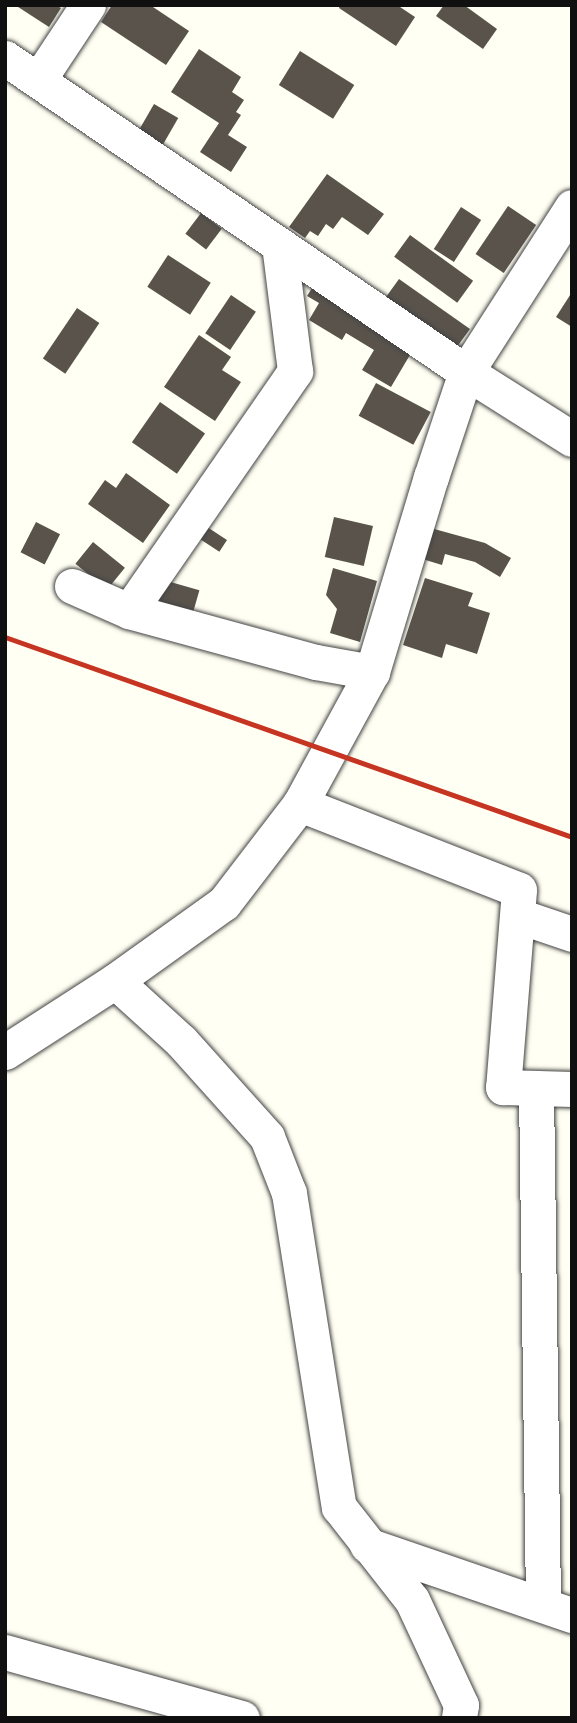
<!DOCTYPE html>
<html>
<head>
<meta charset="utf-8">
<style>
	body { margin:0 }
	#map { position:relative; width:577px; height:1723px; overflow:hidden; background:#fffff3; font-family:"Crimson Pro",serif }
	div>[style] { position:absolute }
	.building>* { inset:0; background:#59534c; transform-origin:0 0 }
	.roads { filter:drop-shadow(0 0 2px #434343) drop-shadow(0 0 2px #434343) }
	.minor>* { height:35px; margin:-17.5px; padding:0 17.5px; transform-origin:17.5px; border-radius:17.5px; background:#fff }
	.rail>* { height:5px; margin:-2.5px; padding:0 2.5px; transform-origin:2.5px; border-radius:2.5px; background:#c63422 }
	span { translate:-50% -50%; white-space:nowrap; text-align:center; line-height:1.15; -webkit-text-stroke:7px #fff; paint-order:stroke }
	.frame { position:absolute; inset:0; border:7px solid #101010; pointer-events:none }
</style>
</head>
<body>
<div id="map">
	<div class="building">
		<div style="clip-path:polygon(15px 5px,56px 5px,61px 8px,49px 27px)"></div>
		<div style="clip-path:polygon(112px 5px,150px 5px,189px 31px,166px 65px,101px 22px)"></div>
		<div style="clip-path:polygon(340px 5px,397px 5px,415px 17px,396px 46px,339px 8px)"></div>
		<div style="clip-path:polygon(444px 5px,464px 5px,497px 29px,483px 49px,436px 16px)"></div>
		<div style="clip-path:polygon(199px 49px,241px 77px,232px 92px,244px 100px,236px 112px,241px 115px,228px 135px,247px 147px,231px 172px,200px 152px,219px 123px,171px 92px)"></div>
		<div style="left:300px;top:51px;width:64px;height:40px;rotate:32deg"></div>
		<div style="left:154px;top:104px;width:28px;height:32px;rotate:30deg"></div>
		<div style="clip-path:polygon(327px 174px,384px 214px,368px 235px,342px 217px,333px 229px,326px 224px,318px 236px,310px 231px,305px 238px,289px 227px)"></div>
		<div style="left:508px;top:206px;width:34px;height:58px;rotate:34deg"></div>
		<div style="left:461px;top:207px;width:24px;height:50px;rotate:33deg"></div>
		<div style="left:201px;top:213px;width:26px;height:26px;rotate:37deg"></div>
		<div style="left:410px;top:235px;width:78px;height:27px;rotate:36deg"></div>
		<div style="left:168px;top:255px;width:51px;height:38px;rotate:33deg"></div>
		<div style="clip-path:polygon(318px 279px,417px 343px,391px 387px,362px 370px,374px 350px,346px 333px,342px 340px,309px 320px,319px 303px,307px 296px)"></div>
		<div style="clip-path:polygon(399px 279px,470px 329px,451px 355px,386px 297px)"></div>
		<div style="clip-path:polygon(572px 292px,572px 327px,556px 317px)"></div>
		<div style="left:231px;top:295px;width:30px;height:46px;rotate:34deg"></div>
		<div style="left:77px;top:308px;width:27px;height:61px;rotate:34deg"></div>
		<div style="clip-path:polygon(199px 335px,231px 357px,222px 370px,241px 382px,215px 421px,164px 387px)"></div>
		<div style="left:376px;top:383px;width:62px;height:37px;rotate:28deg"></div>
		<div style="left:160px;top:402px;width:55px;height:49px;rotate:35deg"></div>
		<div style="clip-path:polygon(126px 473px,170px 505px,143px 543px,88px 504px,105px 480px,116px 488px)"></div>
		<div style="left:334px;top:517px;width:40px;height:41px;rotate:13deg"></div>
		<div style="left:36px;top:522px;width:27px;height:34px;rotate:27deg"></div>
		<div style="left:201px;top:523px;width:31px;height:14px;rotate:33deg"></div>
		<div style="clip-path:polygon(427px 527px,485px 543px,511px 558px,500px 577px,475px 562px,445px 554px,442px 565px,419px 558px)"></div>
		<div style="left:93px;top:542px;width:41px;height:28px;rotate:39deg"></div>
		<div style="clip-path:polygon(333px 568px,377px 581px,360px 642px,330px 633px,337px 609px,326px 595px)"></div>
		<div style="clip-path:polygon(425px 578px,473px 593px,468px 606px,490px 613px,477px 654px,446px 644px,442px 658px,403px 645px)"></div>
		<div style="left:160px;top:579px;width:41px;height:33px;rotate:16deg"></div>
	</div>
	<div class="roads">
		<div class="minor">
			<div style="left:5px;top:58px;width:558px;rotate:34.26deg"></div>
			<div style="left:466px;top:372px;width:125px;rotate:32.3deg"></div>
			<div style="left:39px;top:79px;width:89px;rotate:-56.5deg"></div>
			<div style="left:72px;top:586px;width:62px;rotate:23.7deg"></div>
			<div style="left:129px;top:611px;width:194px;rotate:15.3deg"></div>
			<div style="left:316px;top:662px;width:57px;rotate:10.1deg"></div>
			<div style="left:129px;top:611px;width:292px;rotate:-55.3deg"></div>
			<div style="left:295px;top:371px;width:127px;rotate:-97.2deg"></div>
			<div style="left:300px;top:804px;width:235px;rotate:21.4deg"></div>
			<div style="left:519px;top:890px;width:198px;rotate:94.6deg"></div>
			<div style="left:503px;top:1087px;width:69px;rotate:1.7deg"></div>
			<div style="left:519px;top:916px;width:56px;rotate:18.8deg"></div>
			<div style="left:115px;top:981px;width:89px;rotate:42.3deg"></div>
			<div style="left:181px;top:1041px;width:129px;rotate:48.1deg"></div>
			<div style="left:267px;top:1137px;width:60px;rotate:68.6deg"></div>
			<div style="left:289px;top:1193px;width:318px;rotate:81deg"></div>
			<div style="left:339px;top:1507px;width:118px;rotate:51.9deg"></div>
			<div style="left:412px;top:1600px;width:116px;rotate:65deg"></div>
			<div style="left:461px;top:1705px;width:13px;rotate:99deg"></div>
			<div style="left:5px;top:1052px;width:131px;rotate:-32.8deg"></div>
			<div style="left:115px;top:981px;width:134px;rotate:-35.6deg"></div>
			<div style="left:224px;top:903px;width:125px;rotate:-52.5deg"></div>
			<div style="left:300px;top:804px;width:150px;rotate:-61.4deg"></div>
			<div style="left:372px;top:672px;width:204px;rotate:-73.2deg"></div>
			<div style="left:431px;top:477px;width:111px;rotate:-71.6deg"></div>
			<div style="left:466px;top:372px;width:196px;rotate:-57.3deg"></div>
			<div style="left:536px;top:1088px;width:516px;rotate:89.22deg"></div>
			<div style="left:367px;top:1545px;width:217px;rotate:18.9deg"></div>
			<div style="left:5px;top:1652px;width:246px;rotate:15.6deg"></div>
		</div>
	</div>
	<div class="rail">
		<div style="left:5px;top:637px;width:601px;rotate:19.43deg"></div>
	</div>
	<div class="frame"></div>
</div>
</body>
</html>
